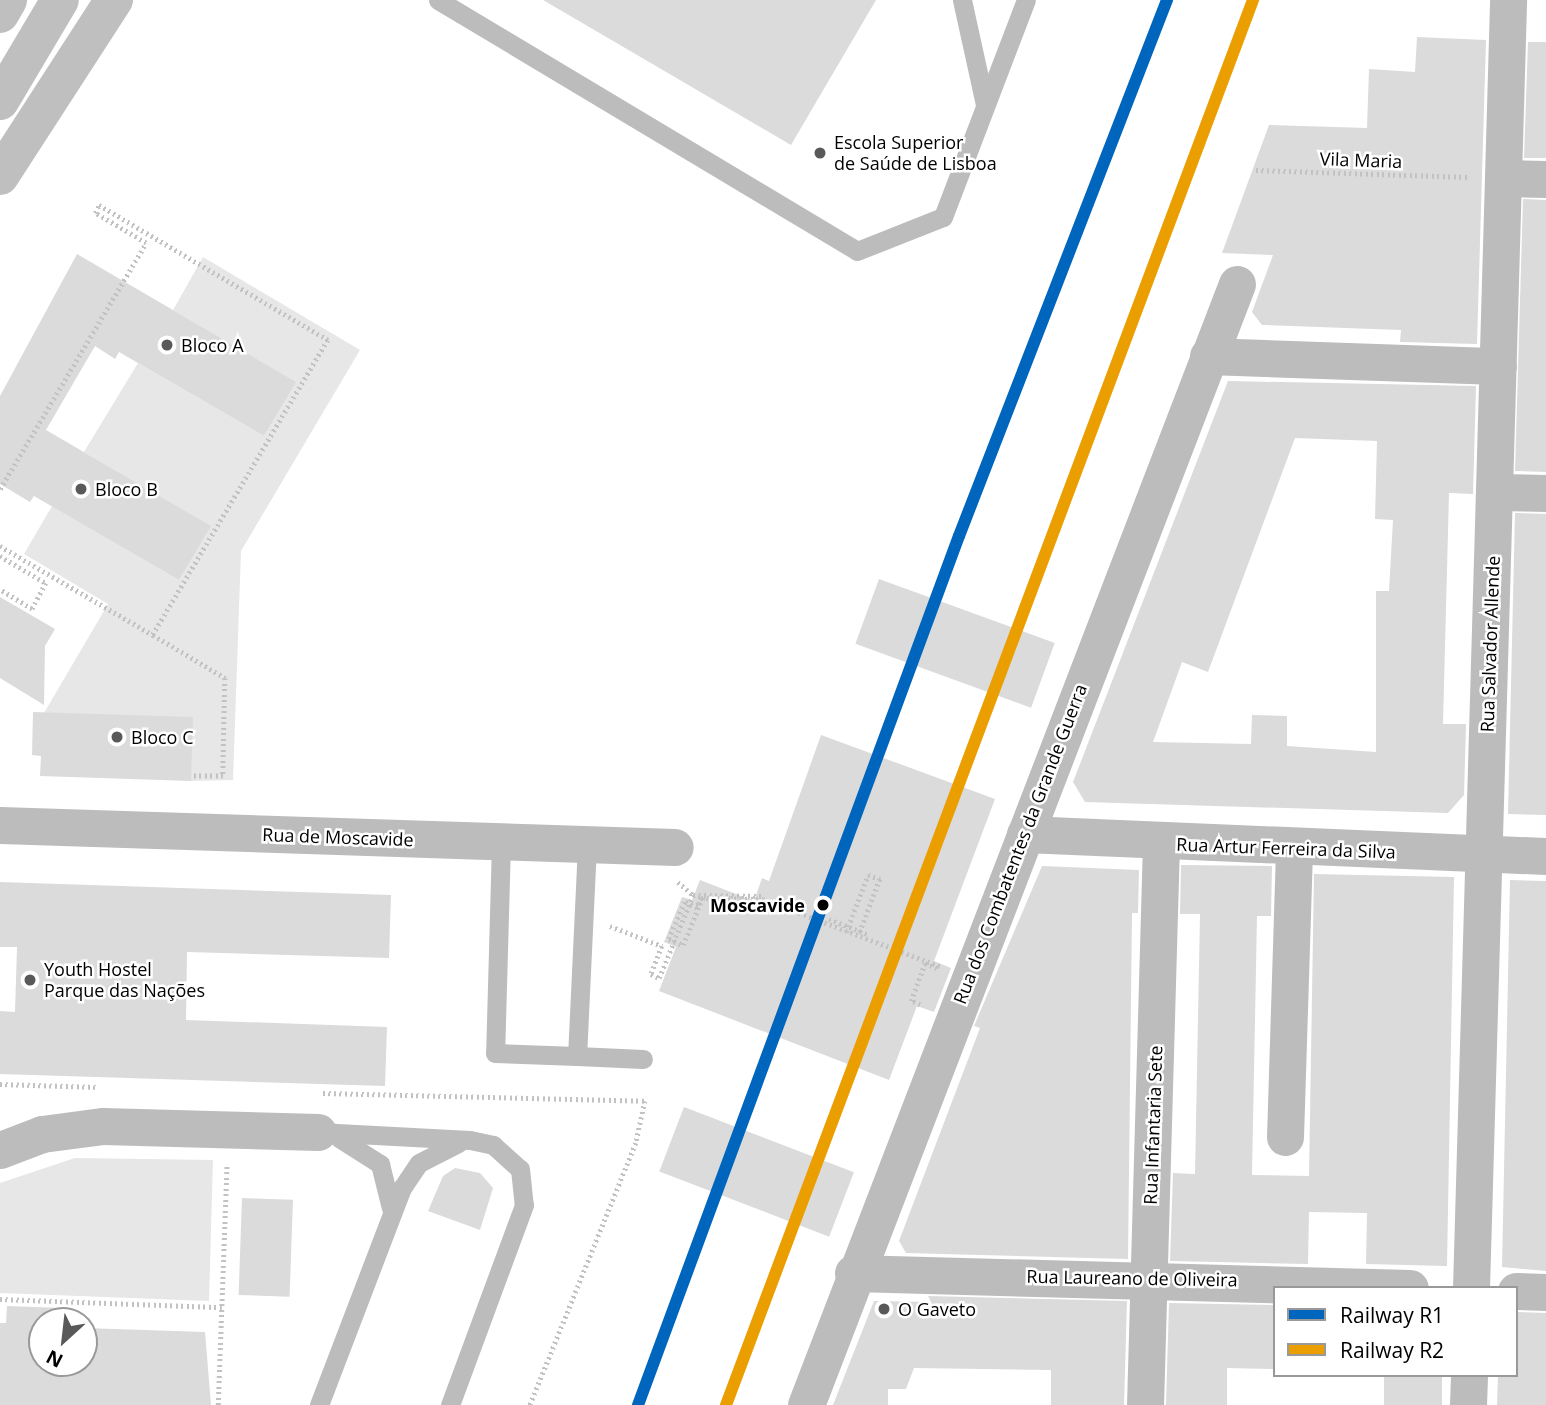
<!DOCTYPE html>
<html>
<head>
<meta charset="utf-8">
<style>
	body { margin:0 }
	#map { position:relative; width:1546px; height:1405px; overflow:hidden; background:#fff; font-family:"Open Sans",sans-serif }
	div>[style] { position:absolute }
	.green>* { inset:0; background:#e7e7e7 }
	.building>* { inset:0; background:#dbdbdb; transform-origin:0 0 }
	.path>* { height:4.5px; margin-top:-2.25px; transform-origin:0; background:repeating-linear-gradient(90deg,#c2c2c2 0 2px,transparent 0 5.5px) }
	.lane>* { height:19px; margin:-9.5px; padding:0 9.5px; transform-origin:9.5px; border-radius:9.5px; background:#bcbcbc }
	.street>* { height:37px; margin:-18.5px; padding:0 18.5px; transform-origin:18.5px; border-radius:18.5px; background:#bcbcbc }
	.secondary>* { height:38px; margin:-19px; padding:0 19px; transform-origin:19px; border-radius:19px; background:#bfbfbf }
	.path-bridge>* { height:4.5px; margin-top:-2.25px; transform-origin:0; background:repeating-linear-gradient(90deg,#c2c2c2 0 2px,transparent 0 5.5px) }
	.rail-1>* { height:12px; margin:-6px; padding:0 6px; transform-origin:6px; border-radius:6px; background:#0065bd }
	.rail-2>* { height:12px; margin:-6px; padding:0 6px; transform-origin:6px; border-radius:6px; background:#eb9e00 }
	.dots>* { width:19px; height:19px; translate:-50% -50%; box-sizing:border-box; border:4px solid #fff; border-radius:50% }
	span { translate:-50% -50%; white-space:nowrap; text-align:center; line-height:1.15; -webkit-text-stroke:5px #fff; paint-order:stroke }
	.poi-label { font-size:18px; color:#000 }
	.left { translate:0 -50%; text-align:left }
	.street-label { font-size:18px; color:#000 }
	.stop-label { font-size:18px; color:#000; font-weight:700 }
	.right { translate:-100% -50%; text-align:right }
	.legend { position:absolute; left:1273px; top:1286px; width:245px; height:91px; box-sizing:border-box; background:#fff; border:2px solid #999; margin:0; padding:9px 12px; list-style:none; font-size:21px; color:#000 }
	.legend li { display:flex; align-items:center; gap:14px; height:35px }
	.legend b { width:35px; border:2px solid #999 }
	.north { position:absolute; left:28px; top:1307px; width:70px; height:70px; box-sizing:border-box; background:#fff; border:2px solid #999; border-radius:50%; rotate:207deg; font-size:19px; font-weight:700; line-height:28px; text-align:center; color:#000 }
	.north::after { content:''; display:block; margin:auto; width:24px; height:32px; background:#595959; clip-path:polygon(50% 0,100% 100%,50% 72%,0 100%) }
</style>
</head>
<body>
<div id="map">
	<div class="green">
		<div style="clip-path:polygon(203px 257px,360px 350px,241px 551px,233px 780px,190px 781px,44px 713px,108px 604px,24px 554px,52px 506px,179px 580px,210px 526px,84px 452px,138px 363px,264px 436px,295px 382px,173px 310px)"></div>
		<div style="clip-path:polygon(75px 1158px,213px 1160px,209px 1301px,0 1293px,0 1183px)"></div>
	</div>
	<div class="building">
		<div style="clip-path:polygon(543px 0,876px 0,791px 145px)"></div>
		<div style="clip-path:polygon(1417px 37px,1486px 40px,1477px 344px,1400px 342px,1401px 330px,1262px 325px,1252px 312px,1273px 255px,1222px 253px,1269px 125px,1367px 128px,1369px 69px,1415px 72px)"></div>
		<div style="clip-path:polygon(1528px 42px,1546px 42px,1546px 158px,1524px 158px)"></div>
		<div style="clip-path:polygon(1523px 199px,1546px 200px,1546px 472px,1515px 471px)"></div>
		<div style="clip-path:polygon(77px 254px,296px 382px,264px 436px,119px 352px,115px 359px,95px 346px,46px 430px,211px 526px,179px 580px,34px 496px,30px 502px,0 484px,0 396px)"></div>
		<div style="clip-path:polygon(evenodd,1228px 381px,1476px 386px,1473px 494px,1449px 493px,1443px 724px,1466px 724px,1464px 795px,1448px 813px,1085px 802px,1073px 782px,1228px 381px,1295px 438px,1377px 441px,1375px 519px,1393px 520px,1389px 591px,1376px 591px,1376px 752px,1287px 746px,1287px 716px,1252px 715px,1251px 744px,1153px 742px,1182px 662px,1208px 672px,1295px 438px)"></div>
		<div style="clip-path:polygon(1515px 513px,1546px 514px,1546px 815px,1508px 814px)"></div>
		<div style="left:879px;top:579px;width:187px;height:69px;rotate:20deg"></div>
		<div style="clip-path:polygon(0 597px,55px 629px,45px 646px,44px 705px,0 678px)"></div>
		<div style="clip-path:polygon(33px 712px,193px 717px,191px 781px,40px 776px,41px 756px,32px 755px)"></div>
		<div style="clip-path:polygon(821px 735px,995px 799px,934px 961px,951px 968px,934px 1012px,917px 1006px,889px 1080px,659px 991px,676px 947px,664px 942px,682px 897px,692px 900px,700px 880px,754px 901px,762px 878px,769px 881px)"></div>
		<div style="clip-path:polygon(1181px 865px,1272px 866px,1271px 916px,1257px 916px,1252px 1175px,1309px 1176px,1314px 874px,1454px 877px,1447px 1266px,1366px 1264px,1367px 1213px,1309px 1212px,1308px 1264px,1170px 1261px,1173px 1173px,1195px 1174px,1200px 914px,1180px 914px)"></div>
		<div style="clip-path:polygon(1042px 866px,1139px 870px,1138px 913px,1132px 913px,1128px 1259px,906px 1253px,899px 1241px,980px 1028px,974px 1026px)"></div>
		<div style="clip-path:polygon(1510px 880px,1546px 881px,1546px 1271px,1502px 1267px)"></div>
		<div style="clip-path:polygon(0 882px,391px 895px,389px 958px,187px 952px,186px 1020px,387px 1027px,385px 1086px,0 1074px,0 1011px,15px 1012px,17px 947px,0 947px)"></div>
		<div style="left:684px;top:1107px;width:182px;height:69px;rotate:21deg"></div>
		<div style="clip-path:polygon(455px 1168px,480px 1173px,493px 1188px,480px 1230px,428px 1211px,443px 1176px)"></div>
		<div style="left:242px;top:1198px;width:51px;height:97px;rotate:2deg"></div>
		<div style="clip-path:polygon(928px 1296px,1127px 1301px,1124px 1405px,1051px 1405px,1051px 1370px,914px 1368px,906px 1389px,888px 1389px,888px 1405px,833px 1405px,874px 1301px,931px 1302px)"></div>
		<div style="clip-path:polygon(1169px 1303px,1275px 1305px,1275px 1369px,1227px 1368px,1227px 1405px,1166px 1405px)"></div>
		<div style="clip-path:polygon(7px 1306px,61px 1308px,60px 1321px,42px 1321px,42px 1363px,84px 1363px,84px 1328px,205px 1332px,211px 1405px,0 1405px,0 1323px,6px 1323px)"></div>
		<div style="clip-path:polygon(1516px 1312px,1546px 1313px,1546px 1405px,1497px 1405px,1498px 1375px,1516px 1375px)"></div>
		<div style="left:1384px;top:1375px;width:58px;height:30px"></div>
	</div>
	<div class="path">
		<div style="left:1256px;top:170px;width:212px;rotate:1.9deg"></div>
		<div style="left:0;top:489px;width:286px;rotate:-59.3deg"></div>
		<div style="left:146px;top:243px;width:59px;rotate:-149.5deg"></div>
		<div style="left:95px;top:213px;width:9px;rotate:-63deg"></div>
		<div style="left:99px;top:205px;width:266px;rotate:30.5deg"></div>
		<div style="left:328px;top:340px;width:343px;rotate:120.7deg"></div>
		<div style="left:153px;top:635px;width:84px;rotate:30.8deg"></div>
		<div style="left:225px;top:678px;width:98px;rotate:91.2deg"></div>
		<div style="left:223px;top:776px;width:32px;rotate:180deg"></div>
		<div style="left:0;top:546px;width:177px;rotate:30.2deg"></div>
		<div style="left:0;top:556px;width:53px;rotate:30.4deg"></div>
		<div style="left:46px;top:583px;width:30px;rotate:118deg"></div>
		<div style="left:32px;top:609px;width:37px;rotate:-149deg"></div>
		<div style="left:678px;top:882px;width:20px;rotate:41deg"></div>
		<div style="left:693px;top:895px;width:71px;rotate:0.8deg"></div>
		<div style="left:701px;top:898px;width:11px;rotate:112deg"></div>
		<div style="left:697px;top:908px;width:13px;rotate:-153deg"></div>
		<div style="left:685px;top:902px;width:40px;rotate:113.4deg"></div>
		<div style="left:669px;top:939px;width:15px;rotate:23deg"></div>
		<div style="left:683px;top:945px;width:55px;rotate:-67.6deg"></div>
		<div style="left:829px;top:919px;width:41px;rotate:21.5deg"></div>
		<div style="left:610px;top:926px;width:56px;rotate:21deg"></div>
		<div style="left:662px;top:946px;width:30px;rotate:111deg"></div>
		<div style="left:651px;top:974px;width:9px;rotate:27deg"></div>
		<div style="left:659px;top:978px;width:90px;rotate:-67.7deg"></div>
		<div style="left:846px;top:932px;width:61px;rotate:-68.9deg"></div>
		<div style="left:868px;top:875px;width:13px;rotate:18deg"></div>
		<div style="left:880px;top:879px;width:57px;rotate:110.7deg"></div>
		<div style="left:920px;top:1005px;width:10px;rotate:-156deg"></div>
		<div style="left:911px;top:1001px;width:40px;rotate:-69.8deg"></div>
		<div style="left:925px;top:963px;width:13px;rotate:23deg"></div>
		<div style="left:0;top:1084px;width:97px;rotate:1.8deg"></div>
		<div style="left:323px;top:1093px;width:322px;rotate:1.4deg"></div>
		<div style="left:645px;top:1101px;width:43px;rotate:102.1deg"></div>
		<div style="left:636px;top:1143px;width:283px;rotate:112deg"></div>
		<div style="left:0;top:1299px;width:222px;rotate:2.1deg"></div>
		<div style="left:218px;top:1405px;width:240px;rotate:-87.9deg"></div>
	</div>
	<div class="lane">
		<div style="left:438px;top:0;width:488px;rotate:30.9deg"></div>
		<div style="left:857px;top:251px;width:92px;rotate:-21.6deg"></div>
		<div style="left:943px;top:217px;width:232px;rotate:-69.1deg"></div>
		<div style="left:962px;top:0;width:107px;rotate:77.6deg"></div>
		<div style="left:501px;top:843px;width:210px;rotate:91.6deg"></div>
		<div style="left:495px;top:1053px;width:82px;rotate:2.1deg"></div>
		<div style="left:587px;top:845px;width:211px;rotate:92.7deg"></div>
		<div style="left:577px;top:1056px;width:66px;rotate:2.6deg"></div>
		<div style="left:318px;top:1132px;width:152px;rotate:3deg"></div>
		<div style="left:470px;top:1140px;width:24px;rotate:12deg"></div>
		<div style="left:493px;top:1145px;width:36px;rotate:42deg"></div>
		<div style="left:520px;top:1169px;width:36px;rotate:84deg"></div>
		<div style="left:524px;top:1205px;width:213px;rotate:110.3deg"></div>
		<div style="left:339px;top:1138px;width:49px;rotate:32.4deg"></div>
		<div style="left:380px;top:1164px;width:45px;rotate:76deg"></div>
		<div style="left:319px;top:1405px;width:232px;rotate:-69.1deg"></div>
		<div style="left:402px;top:1188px;width:30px;rotate:-56deg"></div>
		<div style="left:419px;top:1163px;width:44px;rotate:-27.1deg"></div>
	</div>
	<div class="street">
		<div style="left:1503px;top:178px;width:43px;rotate:1.3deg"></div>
		<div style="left:1208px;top:356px;width:290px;rotate:2deg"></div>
		<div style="left:1494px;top:492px;width:52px;rotate:1.1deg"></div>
		<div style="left:0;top:825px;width:675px;rotate:1.87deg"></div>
		<div style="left:1025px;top:834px;width:521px;rotate:2.42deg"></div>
		<div style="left:1285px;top:1137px;width:288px;rotate:-88.2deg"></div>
		<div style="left:0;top:1150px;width:45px;rotate:-20.9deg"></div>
		<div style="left:42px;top:1134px;width:62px;rotate:-7.5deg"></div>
		<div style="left:103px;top:1126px;width:215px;rotate:1.6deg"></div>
		<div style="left:853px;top:1273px;width:557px;rotate:1.54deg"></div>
		<div style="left:1471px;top:1288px;width:1289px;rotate:-88.35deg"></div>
		<div style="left:1516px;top:1291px;width:30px;rotate:2deg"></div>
		<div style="left:806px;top:1405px;width:1201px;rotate:-68.97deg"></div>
		<div style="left:1145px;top:1405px;width:561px;rotate:-88.37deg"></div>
		<div style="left:1468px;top:1405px;width:30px;rotate:-88deg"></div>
	</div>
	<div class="secondary">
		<div style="left:0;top:14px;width:16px;rotate:-60deg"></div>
		<div style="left:0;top:101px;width:117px;rotate:-59.3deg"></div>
		<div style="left:0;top:176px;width:210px;rotate:-57.1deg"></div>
	</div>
	<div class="path-bridge">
		<div style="left:701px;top:898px;width:62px;rotate:0.9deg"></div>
		<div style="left:763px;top:899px;width:191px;rotate:20.8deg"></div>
	</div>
	<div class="rail-1">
		<div style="left:638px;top:1405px;width:926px;rotate:-69.73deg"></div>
		<div style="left:959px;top:536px;width:575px;rotate:-68.79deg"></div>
	</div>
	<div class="rail-2">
		<div style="left:726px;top:1405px;width:1501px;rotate:-69.44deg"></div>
	</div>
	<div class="dots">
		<div style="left:820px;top:153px;background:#595959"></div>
		<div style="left:167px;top:345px;background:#595959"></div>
		<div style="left:81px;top:489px;background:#595959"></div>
		<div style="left:117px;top:737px;background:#595959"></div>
		<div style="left:823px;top:905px;background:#000"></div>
		<div style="left:30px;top:980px;background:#595959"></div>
		<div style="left:884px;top:1309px;background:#595959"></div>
	</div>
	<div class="poi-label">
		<span class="left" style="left:834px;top:153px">Escola Superior<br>de Saúde de Lisboa</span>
		<span class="left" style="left:181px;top:345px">Bloco A</span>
		<span class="left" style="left:95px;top:489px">Bloco B</span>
		<span class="left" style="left:131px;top:737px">Bloco C</span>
		<span class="left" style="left:44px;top:980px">Youth Hostel<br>Parque das Nações</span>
		<span class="left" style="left:898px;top:1309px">O Gaveto</span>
	</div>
	<div class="street-label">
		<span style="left:1361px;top:160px;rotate:2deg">Vila Maria</span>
		<span style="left:1490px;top:644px;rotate:-88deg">Rua Salvador Allende</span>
		<span style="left:338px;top:837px;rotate:2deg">Rua de Moscavide</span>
		<span style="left:1020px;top:844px;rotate:-69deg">Rua dos Combatentes da Grande Guerra</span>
		<span style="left:1286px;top:848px;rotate:2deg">Rua Artur Ferreira da Silva</span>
		<span style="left:1153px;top:1125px;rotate:-88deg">Rua Infantaria Sete</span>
		<span style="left:1132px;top:1278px;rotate:1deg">Rua Laureano de Oliveira</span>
	</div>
	<div class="stop-label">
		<span class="right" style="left:805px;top:905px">Moscavide</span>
	</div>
	<ul class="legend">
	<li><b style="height:9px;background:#0065bd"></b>Railway R1</li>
	<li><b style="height:9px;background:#eb9e00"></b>Railway R2</li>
	</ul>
	<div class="north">N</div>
</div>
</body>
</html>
